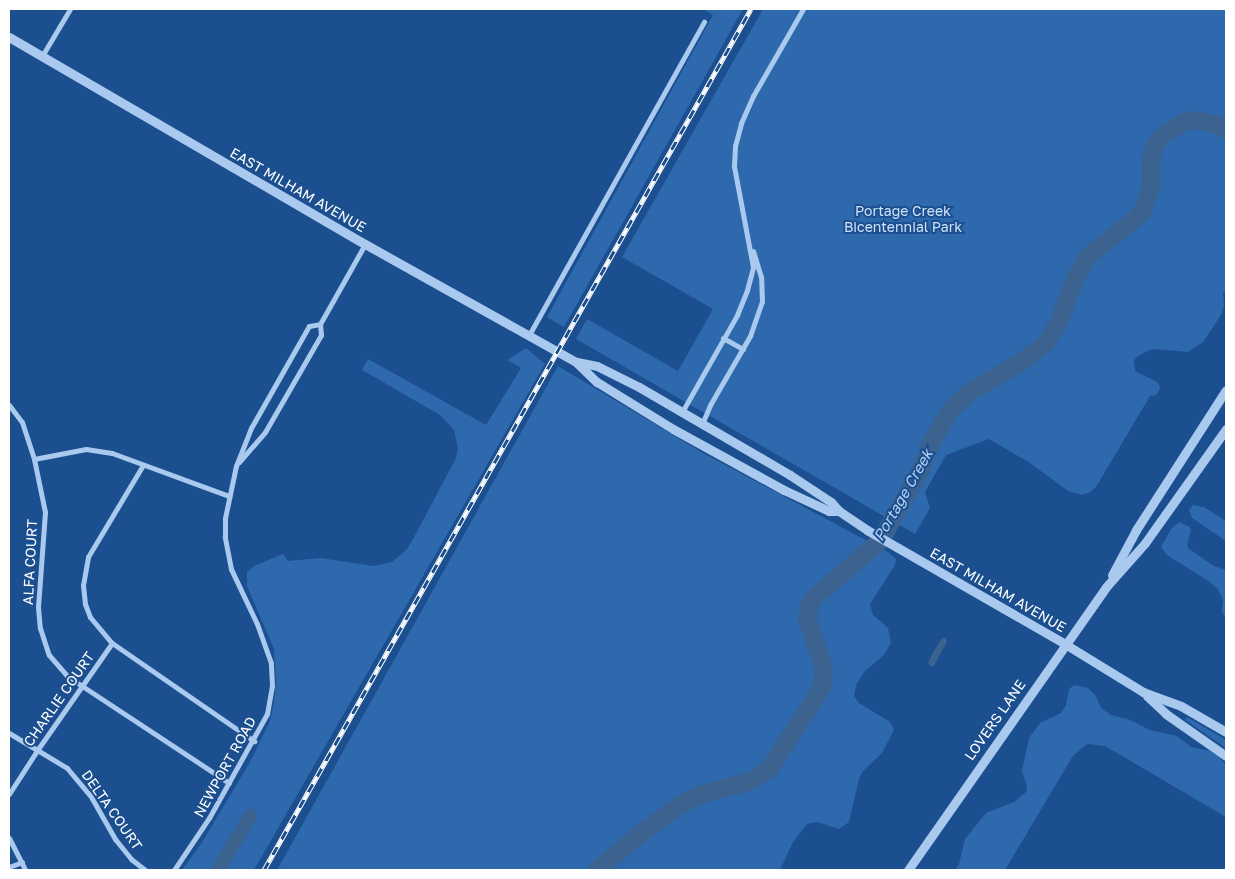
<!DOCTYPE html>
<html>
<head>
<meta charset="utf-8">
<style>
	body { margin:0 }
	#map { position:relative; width:1235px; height:879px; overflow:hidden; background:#1b4f8f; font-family:"Golos Text",sans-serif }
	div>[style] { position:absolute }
	.green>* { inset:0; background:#2e69ad }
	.water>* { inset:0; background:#3c6290 }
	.river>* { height:18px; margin:-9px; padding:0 9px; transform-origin:9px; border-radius:9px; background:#3c6290 }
	.minor>* { height:5px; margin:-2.5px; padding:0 2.5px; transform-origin:2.5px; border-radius:2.5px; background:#a9c9ee }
	.tertiary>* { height:9px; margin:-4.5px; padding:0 4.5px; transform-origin:4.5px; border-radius:4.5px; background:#a9c9ee }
	.rail>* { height:5px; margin-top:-2.5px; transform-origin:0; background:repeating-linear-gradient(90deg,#1b4f8f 0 9px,#fff 0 18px); box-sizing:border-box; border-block:1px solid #fff }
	span { translate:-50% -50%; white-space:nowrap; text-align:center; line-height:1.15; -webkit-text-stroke:4px #1b4f8f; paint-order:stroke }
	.street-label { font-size:14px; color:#fff }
	.park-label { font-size:14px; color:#cfe3fa }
	.water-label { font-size:15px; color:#b5d3f5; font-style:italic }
	.frame { position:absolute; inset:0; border:10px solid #fff; pointer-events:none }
</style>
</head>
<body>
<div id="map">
	<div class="green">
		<div style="clip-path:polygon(703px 9px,743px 9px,564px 327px,547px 317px,713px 15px)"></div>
		<div style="clip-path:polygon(763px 9px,1226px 9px,1226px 291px,1223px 292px,1224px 306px,1221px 315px,1203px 342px,1188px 352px,1152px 349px,1138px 356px,1134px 360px,1135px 371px,1157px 382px,1160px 386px,1159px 391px,1156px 395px,1150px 396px,1096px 487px,1090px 492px,1082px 495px,1068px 491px,1030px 463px,989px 439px,946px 455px,925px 492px,930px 508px,915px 534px,576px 339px,587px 319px,678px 371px,713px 309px,622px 257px)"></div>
		<div style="clip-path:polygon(526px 348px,545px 364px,254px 870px,182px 870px,201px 844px,250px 762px,270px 721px,274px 702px,276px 682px,274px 649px,247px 586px,247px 572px,254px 566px,283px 554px,288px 561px,320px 558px,374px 566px,392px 562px,407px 549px,412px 541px,456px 458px,458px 449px,454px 430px,440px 415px,362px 370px,368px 359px,486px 425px,521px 368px,507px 360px)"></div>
		<div style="clip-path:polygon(558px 366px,701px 452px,888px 552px,896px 559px,895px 565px,870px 604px,873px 615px,888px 628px,891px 643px,884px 655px,865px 671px,856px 685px,854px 696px,859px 703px,890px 722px,894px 730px,882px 753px,863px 771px,859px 779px,849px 822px,839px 829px,817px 822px,807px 824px,793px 842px,780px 870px,277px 870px)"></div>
		<div style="clip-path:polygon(1193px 505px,1204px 507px,1226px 521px,1226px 541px,1192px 518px,1189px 510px)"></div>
		<div style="clip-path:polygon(1179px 522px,1190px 527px,1191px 531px,1187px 545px,1189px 549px,1214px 566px,1226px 570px,1226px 620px,1222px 611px,1223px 600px,1218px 589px,1207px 580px,1167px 555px,1161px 547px,1171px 529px)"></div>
		<div style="clip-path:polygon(1074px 685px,1088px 688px,1096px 696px,1101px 708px,1111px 715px,1130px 720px,1150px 730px,1177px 736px,1191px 747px,1210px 751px,1219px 756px,1226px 766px,1226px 817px,1105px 746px,1087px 744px,1073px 756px,1005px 870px,955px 870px,959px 864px,965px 839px,986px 813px,1014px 802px,1026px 792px,1027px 787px,1022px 771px,1029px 738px,1040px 723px,1061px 713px,1066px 705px,1069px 689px)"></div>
		<div style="clip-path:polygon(1187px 717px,1226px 740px,1226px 748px,1185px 720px)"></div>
	</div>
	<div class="water">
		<div style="clip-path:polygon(942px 638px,946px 638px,947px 642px,933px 667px,930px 666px,928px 663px,932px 654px)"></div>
		<div style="clip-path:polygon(251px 808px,257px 812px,256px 820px,226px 870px,210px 870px,244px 813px)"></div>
	</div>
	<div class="river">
		<div style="left:597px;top:870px;width:60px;rotate:-39.6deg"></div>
		<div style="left:643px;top:832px;width:49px;rotate:-35.9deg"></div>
		<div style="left:683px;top:803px;width:19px;rotate:-25deg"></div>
		<div style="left:700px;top:795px;width:53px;rotate:-15.4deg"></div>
		<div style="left:751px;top:781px;width:23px;rotate:-34deg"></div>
		<div style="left:770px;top:768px;width:98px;rotate:-57.1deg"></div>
		<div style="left:823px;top:686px;width:18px;rotate:-87deg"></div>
		<div style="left:824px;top:668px;width:53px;rotate:-108.8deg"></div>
		<div style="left:807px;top:618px;width:14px;rotate:-78deg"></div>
		<div style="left:810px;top:604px;width:9px;rotate:-54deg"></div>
		<div style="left:815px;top:597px;width:87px;rotate:-40.8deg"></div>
		<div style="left:881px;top:540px;width:81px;rotate:-60.6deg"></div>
		<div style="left:921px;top:469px;width:26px;rotate:-69deg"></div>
		<div style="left:930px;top:445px;width:39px;rotate:-60deg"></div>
		<div style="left:950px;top:411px;width:28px;rotate:-44deg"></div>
		<div style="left:970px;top:392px;width:61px;rotate:-30.3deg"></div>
		<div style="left:1023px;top:361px;width:29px;rotate:-38deg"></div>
		<div style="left:1046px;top:343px;width:28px;rotate:-60deg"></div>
		<div style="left:1060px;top:319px;width:43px;rotate:-69.4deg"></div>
		<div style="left:1075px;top:279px;width:26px;rotate:-61deg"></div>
		<div style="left:1088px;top:256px;width:57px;rotate:-37.9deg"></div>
		<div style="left:1133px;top:221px;width:14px;rotate:-45deg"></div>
		<div style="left:1143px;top:211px;width:25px;rotate:-72deg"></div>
		<div style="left:1151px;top:187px;width:28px;rotate:-90deg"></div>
		<div style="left:1151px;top:159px;width:14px;rotate:-73deg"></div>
		<div style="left:1155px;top:146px;width:12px;rotate:-55deg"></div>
		<div style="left:1162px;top:136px;width:26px;rotate:-32deg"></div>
		<div style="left:1184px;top:122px;width:10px;rotate:-11deg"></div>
		<div style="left:1194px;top:120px;width:22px;rotate:10deg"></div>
		<div style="left:1216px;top:124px;width:12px;rotate:31deg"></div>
	</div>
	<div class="minor">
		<div style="left:42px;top:56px;width:55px;rotate:-59.2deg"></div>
		<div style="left:529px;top:335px;width:359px;rotate:-60.8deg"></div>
		<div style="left:723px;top:338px;width:23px;rotate:29deg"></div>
		<div style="left:9px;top:405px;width:21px;rotate:53deg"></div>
		<div style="left:22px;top:422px;width:39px;rotate:72deg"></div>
		<div style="left:34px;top:459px;width:54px;rotate:78.3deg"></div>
		<div style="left:45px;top:512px;width:95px;rotate:94.2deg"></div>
		<div style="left:38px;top:607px;width:21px;rotate:85deg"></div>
		<div style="left:40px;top:628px;width:28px;rotate:72deg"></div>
		<div style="left:49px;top:655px;width:28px;rotate:49deg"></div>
		<div style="left:67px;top:676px;width:194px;rotate:33.4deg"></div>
		<div style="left:682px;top:412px;width:112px;rotate:-60.4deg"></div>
		<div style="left:737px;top:315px;width:27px;rotate:-68deg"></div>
		<div style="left:747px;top:290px;width:24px;rotate:-75deg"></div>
		<div style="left:753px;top:267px;width:103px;rotate:-100.7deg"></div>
		<div style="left:734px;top:166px;width:20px;rotate:-87deg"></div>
		<div style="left:735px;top:146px;width:24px;rotate:-75deg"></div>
		<div style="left:741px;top:123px;width:30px;rotate:-66deg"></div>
		<div style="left:753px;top:96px;width:100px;rotate:-60.1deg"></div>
		<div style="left:702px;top:424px;width:21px;rotate:-67deg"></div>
		<div style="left:710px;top:405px;width:80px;rotate:-59.9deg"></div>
		<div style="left:750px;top:336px;width:36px;rotate:-71deg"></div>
		<div style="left:762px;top:302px;width:25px;rotate:-92deg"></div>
		<div style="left:761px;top:277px;width:27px;rotate:-107deg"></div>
		<div style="left:34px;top:459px;width:53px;rotate:-10.9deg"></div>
		<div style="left:86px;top:449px;width:26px;rotate:9deg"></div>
		<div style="left:112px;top:453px;width:125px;rotate:20.2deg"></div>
		<div style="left:239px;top:462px;width:40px;rotate:-49deg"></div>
		<div style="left:265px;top:432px;width:112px;rotate:-60deg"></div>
		<div style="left:321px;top:335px;width:11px;rotate:-95deg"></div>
		<div style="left:320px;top:324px;width:92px;rotate:-60.6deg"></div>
		<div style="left:143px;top:465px;width:107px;rotate:120.9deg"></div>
		<div style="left:88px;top:557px;width:28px;rotate:100deg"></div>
		<div style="left:83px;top:585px;width:19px;rotate:84deg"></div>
		<div style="left:85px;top:604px;width:14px;rotate:69deg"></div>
		<div style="left:90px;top:617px;width:34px;rotate:50deg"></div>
		<div style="left:112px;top:643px;width:173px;rotate:34.6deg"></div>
		<div style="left:9px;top:733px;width:68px;rotate:31.1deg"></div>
		<div style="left:67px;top:768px;width:35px;rotate:50deg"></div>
		<div style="left:90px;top:795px;width:51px;rotate:60.4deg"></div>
		<div style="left:115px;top:839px;width:26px;rotate:51deg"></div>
		<div style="left:131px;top:859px;width:18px;rotate:38deg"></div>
		<div style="left:9px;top:794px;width:54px;rotate:-57.2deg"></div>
		<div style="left:38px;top:749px;width:129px;rotate:-55.1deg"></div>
		<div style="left:9px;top:838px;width:36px;rotate:63deg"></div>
		<div style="left:9px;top:867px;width:14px;rotate:-21deg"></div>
		<div style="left:174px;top:870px;width:63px;rotate:-56.1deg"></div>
		<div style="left:209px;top:818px;width:119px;rotate:-60.9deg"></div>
		<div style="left:267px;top:714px;width:29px;rotate:-80deg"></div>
		<div style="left:272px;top:685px;width:22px;rotate:-93deg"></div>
		<div style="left:271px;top:663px;width:41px;rotate:-109.7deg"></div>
		<div style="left:257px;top:624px;width:61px;rotate:-115.3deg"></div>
		<div style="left:231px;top:569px;width:33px;rotate:-101deg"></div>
		<div style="left:225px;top:537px;width:19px;rotate:-90deg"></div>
		<div style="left:225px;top:518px;width:53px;rotate:-78.1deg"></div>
		<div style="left:236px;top:466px;width:41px;rotate:-68.5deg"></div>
		<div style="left:251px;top:428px;width:117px;rotate:-60.4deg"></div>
		<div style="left:309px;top:326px;width:11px;rotate:-10deg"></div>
	</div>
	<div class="tertiary">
		<div style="left:9px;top:37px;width:412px;rotate:30.2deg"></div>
		<div style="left:365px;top:244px;width:242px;rotate:29.2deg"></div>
		<div style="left:576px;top:362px;width:29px;rotate:44deg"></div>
		<div style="left:597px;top:382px;width:89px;rotate:31.7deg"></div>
		<div style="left:673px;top:429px;width:127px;rotate:28.8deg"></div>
		<div style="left:784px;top:490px;width:50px;rotate:25deg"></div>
		<div style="left:829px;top:511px;width:10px"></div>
		<div style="left:577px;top:362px;width:20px;rotate:11deg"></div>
		<div style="left:597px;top:366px;width:47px;rotate:26.6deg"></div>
		<div style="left:639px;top:387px;width:175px;rotate:30.2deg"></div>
		<div style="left:790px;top:475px;width:49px;rotate:33.4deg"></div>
		<div style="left:831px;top:502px;width:12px;rotate:48deg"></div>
		<div style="left:839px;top:511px;width:34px;rotate:34deg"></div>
		<div style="left:867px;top:530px;width:228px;rotate:29.9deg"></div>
		<div style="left:1065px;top:644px;width:92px;rotate:31.6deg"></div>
		<div style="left:1143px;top:692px;width:40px;rotate:20.2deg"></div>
		<div style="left:1181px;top:706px;width:52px;rotate:30deg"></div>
		<div style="left:1112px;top:575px;width:51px;rotate:-61.9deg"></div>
		<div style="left:1136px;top:530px;width:166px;rotate:-57.3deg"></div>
		<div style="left:1147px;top:696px;width:26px;rotate:43deg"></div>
		<div style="left:1166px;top:714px;width:73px;rotate:35deg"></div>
		<div style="left:908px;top:870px;width:345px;rotate:-55deg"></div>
		<div style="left:1106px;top:587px;width:59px;rotate:-48.4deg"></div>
		<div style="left:1145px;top:543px;width:140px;rotate:-54.6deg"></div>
	</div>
	<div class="rail">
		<div style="left:264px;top:870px;width:989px;rotate:-60.51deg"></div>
	</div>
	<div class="street-label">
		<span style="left:298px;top:190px;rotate:30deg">EAST MILHAM AVENUE</span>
		<span style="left:30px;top:562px;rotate:-87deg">ALFA COURT</span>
		<span style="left:998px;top:590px;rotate:30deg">EAST MILHAM AVENUE</span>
		<span style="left:59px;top:699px;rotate:-55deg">CHARLIE COURT</span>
		<span style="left:995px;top:720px;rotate:-55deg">LOVERS LANE</span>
		<span style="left:225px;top:767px;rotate:-61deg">NEWPORT ROAD</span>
		<span style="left:112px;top:810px;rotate:55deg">DELTA COURT</span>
	</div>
	<div class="park-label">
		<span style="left:903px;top:219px">Portage Creek<br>Bicentennial Park</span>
	</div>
	<div class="water-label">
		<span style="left:903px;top:495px;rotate:-60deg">Portage Creek</span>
	</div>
	<div class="frame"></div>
</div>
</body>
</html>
